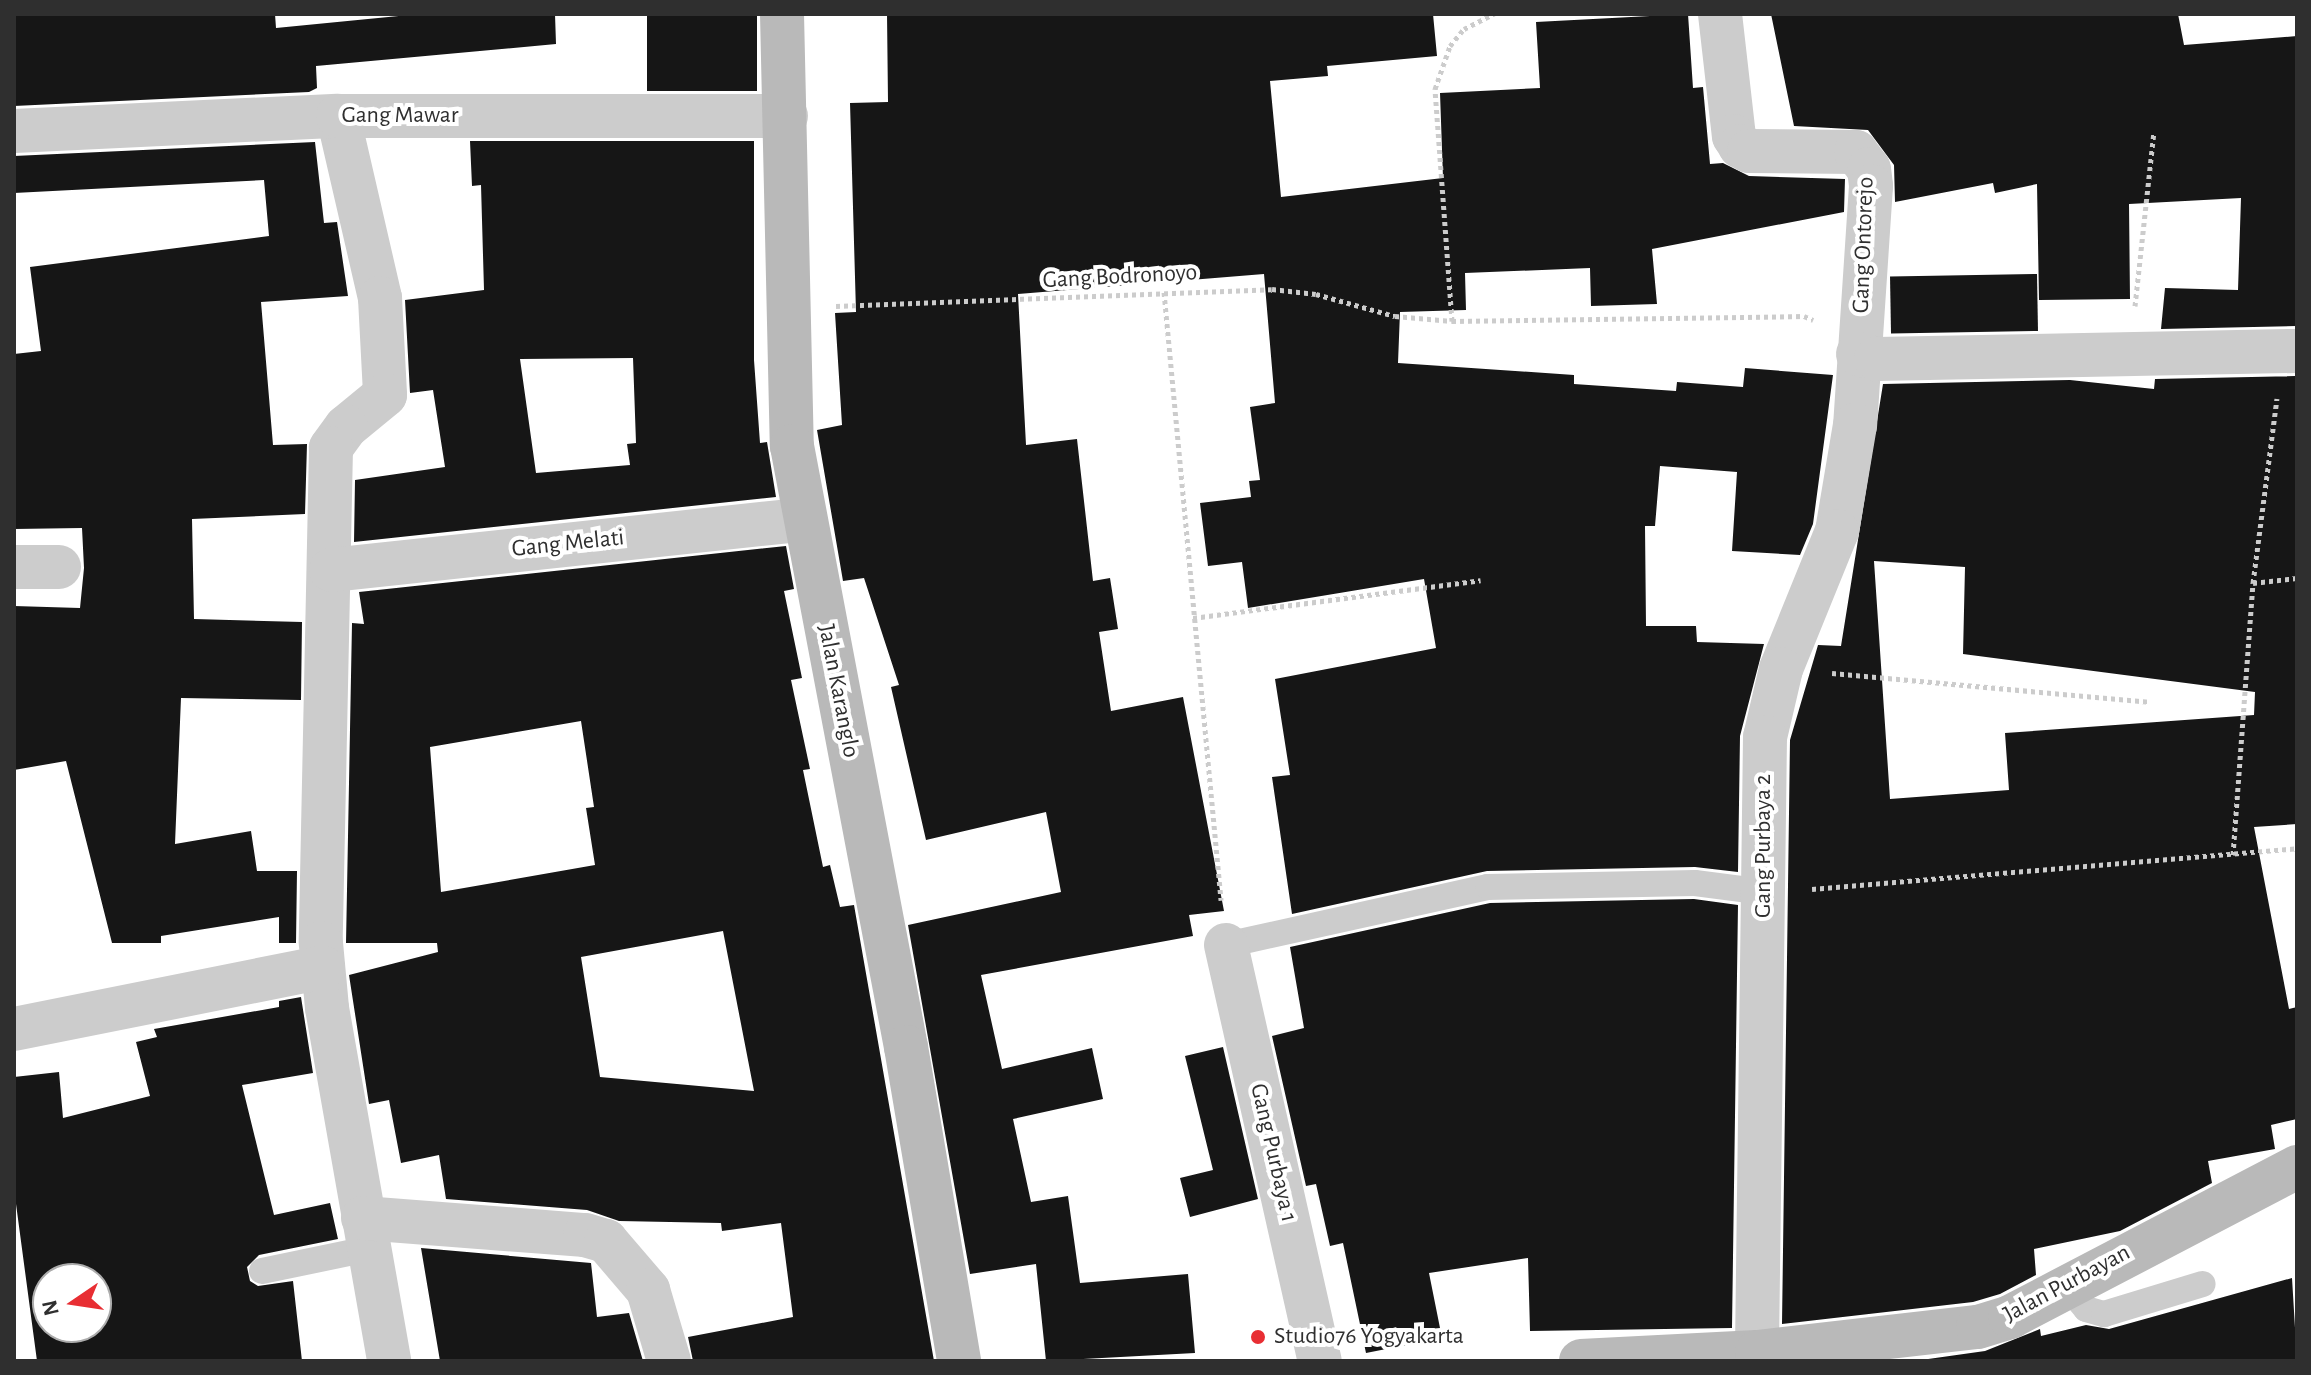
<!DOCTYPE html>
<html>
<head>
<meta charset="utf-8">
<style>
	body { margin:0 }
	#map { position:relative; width:2311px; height:1375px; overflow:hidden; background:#fff; font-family:"Alegreya Sans",sans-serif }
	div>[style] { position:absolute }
	.building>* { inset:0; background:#161616; transform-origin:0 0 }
	.path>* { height:5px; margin-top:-2.5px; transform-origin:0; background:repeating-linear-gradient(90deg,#ccc 0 4px,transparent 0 8px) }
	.lane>* { height:26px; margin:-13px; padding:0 13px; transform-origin:13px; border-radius:13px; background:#ccc }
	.street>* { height:44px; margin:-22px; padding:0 22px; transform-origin:22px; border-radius:22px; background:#ccc }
	.secondary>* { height:44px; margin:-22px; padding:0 22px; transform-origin:22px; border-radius:22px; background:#b9b9b9 }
	.dots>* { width:22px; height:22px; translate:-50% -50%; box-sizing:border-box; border:4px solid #fff; border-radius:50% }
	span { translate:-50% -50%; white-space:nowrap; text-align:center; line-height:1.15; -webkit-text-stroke:8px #fff; paint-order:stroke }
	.street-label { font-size:24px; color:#2f2f2f }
	.poi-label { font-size:24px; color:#2f2f2f }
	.left { translate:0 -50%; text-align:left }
	.frame { position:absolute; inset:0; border:16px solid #2f2f2f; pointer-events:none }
	.north { position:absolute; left:32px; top:1263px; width:80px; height:80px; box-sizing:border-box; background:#fff; border:2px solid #acacac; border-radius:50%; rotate:257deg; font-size:22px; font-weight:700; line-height:32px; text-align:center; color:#2f2f2f }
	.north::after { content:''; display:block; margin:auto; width:28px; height:36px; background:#e82e33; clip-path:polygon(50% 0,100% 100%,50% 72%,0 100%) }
</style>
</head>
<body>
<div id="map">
	<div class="building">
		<div style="clip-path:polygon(14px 14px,275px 14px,276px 28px,419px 14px,555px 14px,556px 44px,316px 66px,317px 88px,309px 92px,14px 106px)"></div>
		<div style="left:647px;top:14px;width:110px;height:77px"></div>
		<div style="clip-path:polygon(887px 14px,1433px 14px,1437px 56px,1327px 66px,1328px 76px,1270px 81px,1281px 197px,1443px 178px,1440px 93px,1540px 88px,1536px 22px,1688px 14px,1693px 88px,1703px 87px,1710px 164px,1723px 163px,1749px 176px,1845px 179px,1844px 212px,1652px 249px,1657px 304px,1591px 306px,1590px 268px,1465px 273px,1466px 310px,1400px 312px,1398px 363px,1574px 375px,1574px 384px,1676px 391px,1677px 382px,1743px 387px,1745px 368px,1833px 375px,1813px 524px,1800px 555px,1732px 551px,1737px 472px,1660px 466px,1655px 526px,1645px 526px,1646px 626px,1696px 626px,1697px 642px,1764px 644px,1740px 736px,1738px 872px,1695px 867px,1487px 871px,1292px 914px,1272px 777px,1290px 775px,1275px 679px,1436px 648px,1424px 579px,1248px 608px,1242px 562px,1208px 566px,1200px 503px,1251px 497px,1249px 481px,1260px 480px,1250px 407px,1275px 403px,1264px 274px,1018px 294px,1026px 445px,1077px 439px,1093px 581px,1110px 578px,1118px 629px,1099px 632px,1111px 711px,1183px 697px,1224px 911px,1189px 915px,1193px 936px,981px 975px,1002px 1069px,1092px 1048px,1103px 1099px,1013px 1119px,1031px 1202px,1068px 1196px,1080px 1283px,1188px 1274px,1195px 1353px,1046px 1361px,1036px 1264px,970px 1274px,908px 925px,1061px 892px,1046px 812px,926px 840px,891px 687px,899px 685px,864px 578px,843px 581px,817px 430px,842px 425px,835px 313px,856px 312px,850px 103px,888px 102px)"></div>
		<div style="clip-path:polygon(1771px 14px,2178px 14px,2184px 45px,2297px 36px,2296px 326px,2161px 329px,2165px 288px,2238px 290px,2241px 198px,2129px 204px,2130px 299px,2039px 300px,2037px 184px,1995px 193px,1993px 183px,1895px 202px,1894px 165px,1868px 130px,1794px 126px)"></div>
		<div style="clip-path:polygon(evenodd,470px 141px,754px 141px,754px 360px,760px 443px,767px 442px,776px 497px,354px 542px,355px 480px,445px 467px,433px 390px,410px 393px,405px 300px,484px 290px,481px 185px,472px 186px,470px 141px,633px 358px,636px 443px,627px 444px,630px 465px,536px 473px,520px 359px,633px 358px)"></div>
		<div style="clip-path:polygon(315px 142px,324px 223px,337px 222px,348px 296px,261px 302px,273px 445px,307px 444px,305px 514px,192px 519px,194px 619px,302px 622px,301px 700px,181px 698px,175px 844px,251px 831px,257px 871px,297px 871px,296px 943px,279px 943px,279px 917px,161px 936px,161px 943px,112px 943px,66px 761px,14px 770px,14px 606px,80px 608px,84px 568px,82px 528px,14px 529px,14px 354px,41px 351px,30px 267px,269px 236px,264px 180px,14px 193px,14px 156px)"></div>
		<div style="left:2037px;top:274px;width:57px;height:147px;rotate:89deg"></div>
		<div style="clip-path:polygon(evenodd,2295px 376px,2297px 824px,2254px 827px,2289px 1009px,2297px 1007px,2297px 1119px,2271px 1125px,2275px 1149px,2208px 1161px,2212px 1183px,2120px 1231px,2034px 1249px,2036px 1275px,2000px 1294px,1973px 1302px,1782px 1324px,1790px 740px,1818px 645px,1841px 646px,1883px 384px,2070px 380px,2154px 389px,2155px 379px,2295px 376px,1874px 561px,1965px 567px,1963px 654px,2255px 692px,2254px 715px,2005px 733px,2009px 790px,1890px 799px,1874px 561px)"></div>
		<div style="clip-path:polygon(evenodd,786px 546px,794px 589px,784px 591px,802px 678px,791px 680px,810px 769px,803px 770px,823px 867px,830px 865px,840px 907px,854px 905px,934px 1361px,693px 1361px,688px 1337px,793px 1317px,781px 1223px,722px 1231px,721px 1223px,619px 1221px,587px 1210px,446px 1199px,439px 1155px,401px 1163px,389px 1100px,369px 1104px,349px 975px,438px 952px,437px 943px,346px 943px,352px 623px,364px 624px,359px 592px,786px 546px,581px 721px,594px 807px,586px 808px,595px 865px,441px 892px,430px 747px,581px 721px,786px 546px,723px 931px,754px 1091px,600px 1077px,581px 957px,723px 931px)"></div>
		<div style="clip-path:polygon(1694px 899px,1738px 905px,1732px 1328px,1530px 1331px,1528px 1258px,1429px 1273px,1442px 1338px,1366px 1353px,1343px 1243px,1330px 1246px,1316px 1184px,1306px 1186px,1272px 1036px,1304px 1028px,1290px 947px,1490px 903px)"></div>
		<div style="clip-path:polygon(evenodd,301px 997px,313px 1073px,242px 1085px,274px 1215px,330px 1203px,338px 1239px,259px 1255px,247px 1267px,250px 1281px,258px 1286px,293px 1281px,302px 1361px,37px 1361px,14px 1189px,14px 1077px,59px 1072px,63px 1118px,150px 1096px,136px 1042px,157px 1037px,154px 1029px,279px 1007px,279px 1001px,301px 997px,48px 1279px,96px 1279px,96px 1327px,48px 1327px,48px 1279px)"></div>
		<div style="clip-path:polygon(1223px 1047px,1258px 1199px,1190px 1217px,1180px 1178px,1213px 1170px,1185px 1056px)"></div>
		<div style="clip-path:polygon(421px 1248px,591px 1263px,597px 1317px,629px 1313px,643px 1361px,440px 1361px)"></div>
		<div style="clip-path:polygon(2292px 1278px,2297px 1361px,1914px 1361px,1985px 1351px,2040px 1329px,2041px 1336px,2086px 1325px,2109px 1329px)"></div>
	</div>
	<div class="path">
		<div style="left:1164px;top:292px;width:611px;rotate:84.64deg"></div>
		<div style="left:836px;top:306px;width:436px;rotate:-2.2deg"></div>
		<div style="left:1272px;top:289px;width:44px;rotate:6.5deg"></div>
		<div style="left:1316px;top:294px;width:82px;rotate:15.6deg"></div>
		<div style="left:1395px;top:316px;width:57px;rotate:5deg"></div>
		<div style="left:1452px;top:321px;width:352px;rotate:-0.8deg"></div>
		<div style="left:1804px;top:316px;width:10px;rotate:24deg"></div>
		<div style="left:2135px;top:306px;width:175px;rotate:-83.8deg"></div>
		<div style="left:1452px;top:321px;width:233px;rotate:-94.2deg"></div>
		<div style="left:1435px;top:89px;width:46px;rotate:-70.8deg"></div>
		<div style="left:1450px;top:46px;width:22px;rotate:-51deg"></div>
		<div style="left:1464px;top:29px;width:34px;rotate:-27deg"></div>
		<div style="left:2253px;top:583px;width:44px;rotate:-6.5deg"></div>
		<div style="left:1193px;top:618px;width:290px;rotate:-7.5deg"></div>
		<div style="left:1832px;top:673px;width:318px;rotate:5.2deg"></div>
		<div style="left:2233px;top:855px;width:273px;rotate:-85.8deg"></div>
		<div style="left:2253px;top:583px;width:186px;rotate:-82.6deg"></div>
		<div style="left:1812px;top:889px;width:487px;rotate:-4.8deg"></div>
	</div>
	<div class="lane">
		<div style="left:1226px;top:945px;width:268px;rotate:-12.5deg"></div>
		<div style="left:1488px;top:887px;width:207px;rotate:-1.1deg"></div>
		<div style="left:1695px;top:883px;width:70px;rotate:7.4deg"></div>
		<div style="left:262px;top:1271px;width:108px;rotate:-11.7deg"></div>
		<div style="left:2066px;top:1285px;width:31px;rotate:50deg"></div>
		<div style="left:2086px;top:1309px;width:19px;rotate:16deg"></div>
		<div style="left:2104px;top:1314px;width:103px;rotate:-16.9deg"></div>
	</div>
	<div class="street">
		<div style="left:1720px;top:14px;width:123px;rotate:83.5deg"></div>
		<div style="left:1734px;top:136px;width:12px;rotate:59deg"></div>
		<div style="left:1740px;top:146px;width:10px;rotate:29deg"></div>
		<div style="left:1749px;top:151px;width:107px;rotate:0.5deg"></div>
		<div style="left:1856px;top:152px;width:21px;rotate:53deg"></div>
		<div style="left:1869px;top:169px;width:17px;rotate:83deg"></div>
		<div style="left:1871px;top:186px;width:240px;rotate:93.8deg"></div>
		<div style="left:1855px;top:425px;width:108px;rotate:99.6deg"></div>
		<div style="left:1837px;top:531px;width:149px;rotate:112.1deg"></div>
		<div style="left:1781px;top:669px;width:70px;rotate:103.2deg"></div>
		<div style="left:1765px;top:737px;width:615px;rotate:90.75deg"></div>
		<div style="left:338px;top:116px;width:187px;rotate:77deg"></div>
		<div style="left:380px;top:298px;width:97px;rotate:87deg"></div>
		<div style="left:385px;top:395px;width:50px;rotate:140.6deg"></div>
		<div style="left:346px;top:427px;width:26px;rotate:126deg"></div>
		<div style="left:331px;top:448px;width:495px;rotate:91.2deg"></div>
		<div style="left:321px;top:943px;width:65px;rotate:84.7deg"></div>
		<div style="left:327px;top:1008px;width:358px;rotate:80deg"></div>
		<div style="left:14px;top:131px;width:324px;rotate:-2.7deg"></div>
		<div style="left:338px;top:116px;width:448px"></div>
		<div style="left:1858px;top:354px;width:19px;rotate:16deg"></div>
		<div style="left:1876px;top:359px;width:421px;rotate:-1.1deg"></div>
		<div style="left:14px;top:567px;width:45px"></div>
		<div style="left:331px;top:570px;width:477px;rotate:-6.1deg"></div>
		<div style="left:1226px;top:945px;width:426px;rotate:77.3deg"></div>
		<div style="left:14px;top:1029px;width:315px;rotate:-11.3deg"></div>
		<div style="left:363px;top:1218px;width:223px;rotate:4.4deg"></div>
		<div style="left:585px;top:1235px;width:22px;rotate:16deg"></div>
		<div style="left:606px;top:1241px;width:65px;rotate:49.4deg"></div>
		<div style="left:648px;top:1290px;width:74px;rotate:73.5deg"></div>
	</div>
	<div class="secondary">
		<div style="left:782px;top:14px;width:432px;rotate:88.7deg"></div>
		<div style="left:792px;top:446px;width:612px;rotate:79.26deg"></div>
		<div style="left:906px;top:1047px;width:318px;rotate:80.4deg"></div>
		<div style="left:1581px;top:1361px;width:176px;rotate:-2.9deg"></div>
		<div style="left:1757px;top:1352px;width:222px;rotate:-6.5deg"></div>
		<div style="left:1978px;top:1327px;width:34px;rotate:-17deg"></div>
		<div style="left:2010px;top:1317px;width:324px;rotate:-27.6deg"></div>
	</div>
	<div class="dots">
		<div style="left:1258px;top:1337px;background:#e82e33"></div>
	</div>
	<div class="street-label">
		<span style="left:400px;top:116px">Gang Mawar</span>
		<span style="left:1864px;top:245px;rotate:-88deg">Gang Ontorejo</span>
		<span style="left:1120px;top:277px;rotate:-3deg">Gang Bodronoyo</span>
		<span style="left:568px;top:544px;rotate:-6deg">Gang Melati</span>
		<span style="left:838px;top:691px;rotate:79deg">Jalan Karanglo</span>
		<span style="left:1764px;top:846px;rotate:-90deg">Gang Purbaya 2</span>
		<span style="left:1273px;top:1153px;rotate:77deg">Gang Purbaya 1</span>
		<span style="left:2067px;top:1284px;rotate:-28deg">Jalan Purbayan</span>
	</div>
	<div class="poi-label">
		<span class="left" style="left:1274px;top:1337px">Studio76 Yogyakarta</span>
	</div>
	<div class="frame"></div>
	<div class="north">N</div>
</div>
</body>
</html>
